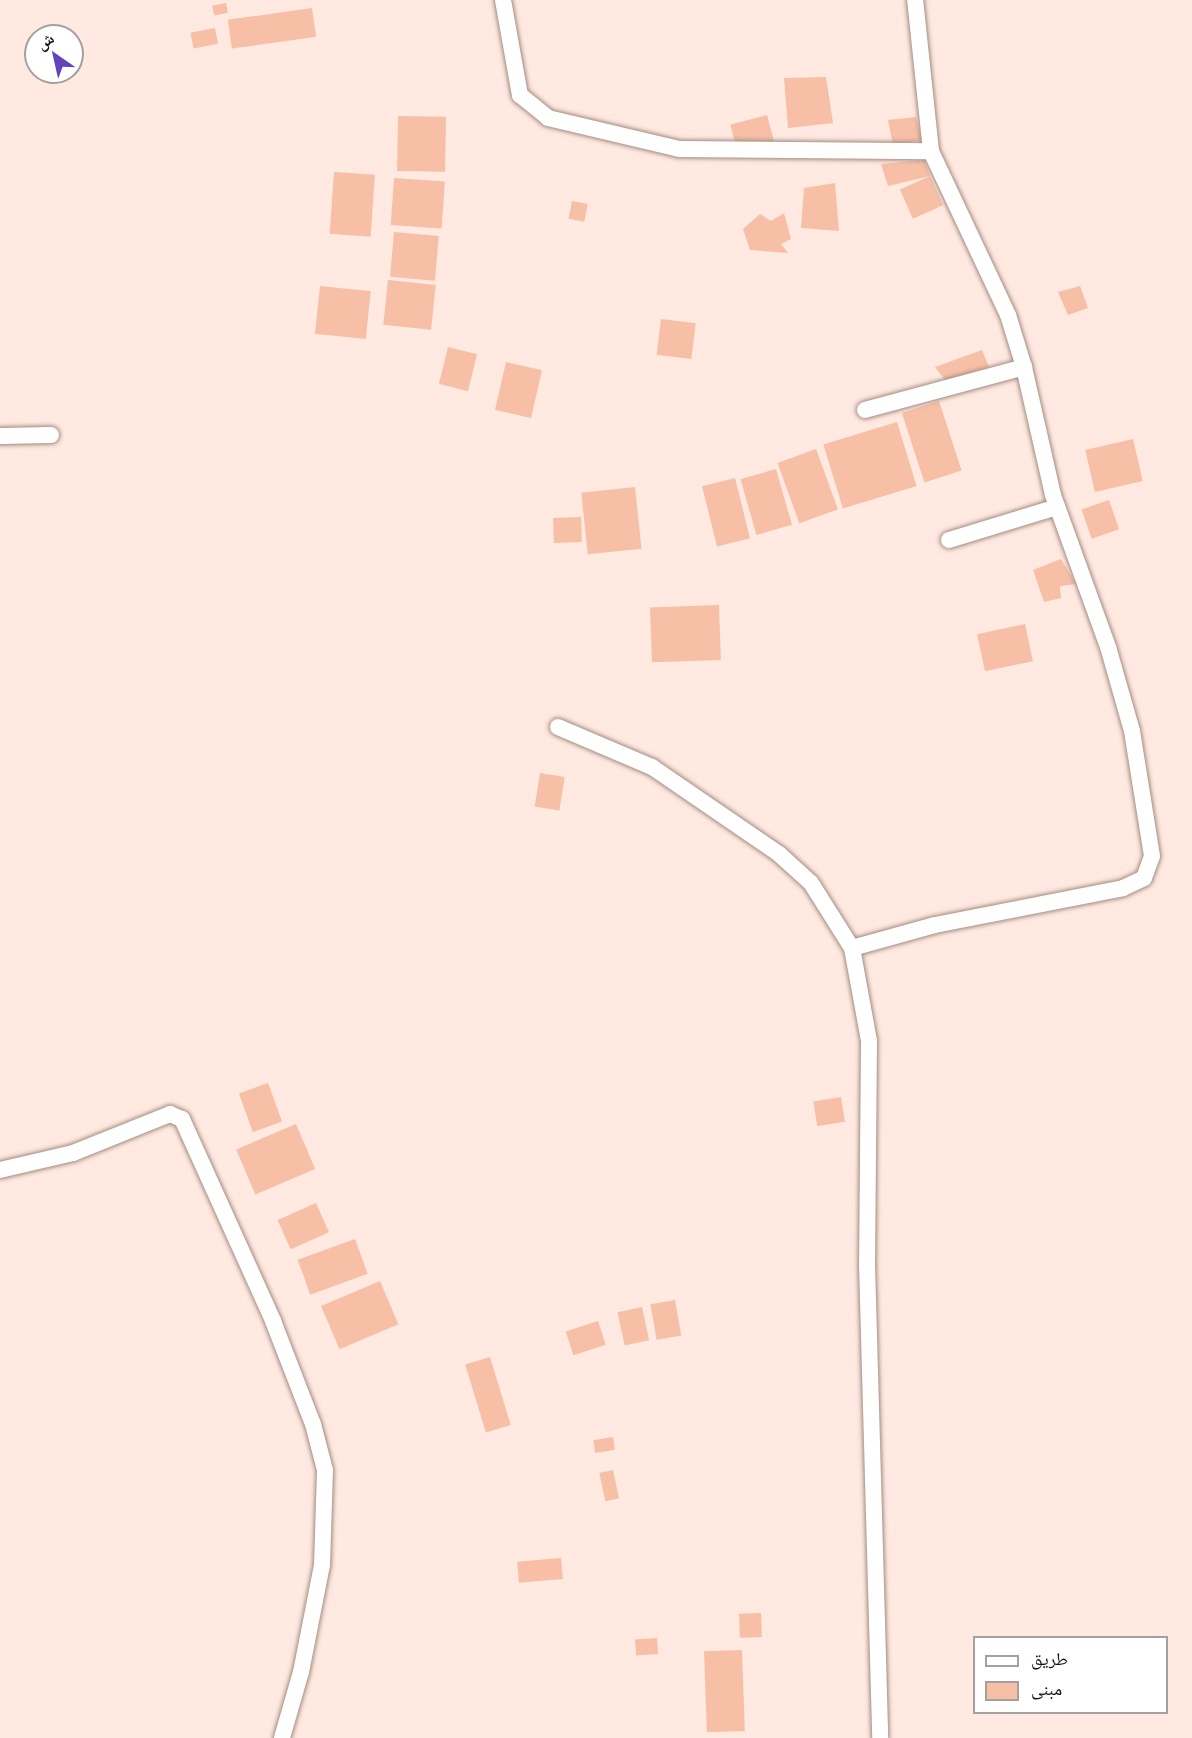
<!DOCTYPE html>
<html>
<head>
<meta charset="utf-8">
<style>
	body { margin:0 }
	#map { position:relative; width:1192px; height:1738px; overflow:hidden; background:#ffe9e0; font-family:Manrope,"Noto Naskh Arabic",sans-serif }
	div>[style] { position:absolute }
	.building>* { inset:0; background:#f7bfa6; transform-origin:0 0 }
	.roads { filter:drop-shadow(0 0 2px #a48c81) drop-shadow(0 0 2px #a48c81) }
	.minor>* { height:16px; margin:-8px; padding:0 8px; transform-origin:8px; border-radius:8px; background:#fff }
	span { translate:-50% -50%; white-space:nowrap; text-align:center; line-height:1.15; -webkit-text-stroke:4.5px #fff; paint-order:stroke }
	.legend { position:absolute; left:973px; top:1636px; width:195px; height:78px; box-sizing:border-box; background:#fff; border:2px solid #a4a09f; margin:0; padding:8px 10px; list-style:none; font-size:18px; color:#1b120f }
	.legend li { display:flex; align-items:center; gap:12px; height:30px }
	.legend b { width:30px; border:2px solid #a4a09f }
	.north { position:absolute; left:24px; top:24px; width:60px; height:60px; box-sizing:border-box; background:#fff; border:2px solid #a4a09f; border-radius:50%; rotate:326deg; font-size:16px; font-weight:700; line-height:24px; text-align:center; color:#1b120f }
	.north::after { content:''; display:block; margin:auto; width:21px; height:27px; background:#6444bd; clip-path:polygon(50% 0,100% 100%,50% 72%,0 100%) }
</style>
</head>
<body>
<div id="map">
	<div class="building">
		<div style="left:226px;top:3px;width:10px;height:14px;rotate:79deg"></div>
		<div style="left:312px;top:8px;width:29px;height:85px;rotate:82deg"></div>
		<div style="left:215px;top:28px;width:16px;height:25px;rotate:79deg"></div>
		<div style="clip-path:polygon(826px 77px,833px 123px,788px 128px,784px 78px)"></div>
		<div style="left:767px;top:115px;width:30px;height:38px;rotate:75deg"></div>
		<div style="left:398px;top:116px;width:48px;height:55px;rotate:1deg"></div>
		<div style="clip-path:polygon(916px 117px,922px 140px,893px 145px,888px 120px)"></div>
		<div style="clip-path:polygon(924px 160px,930px 176px,888px 186px,881px 164px)"></div>
		<div style="left:334px;top:172px;width:41px;height:62px;rotate:4deg"></div>
		<div style="left:930px;top:176px;width:32px;height:33px;rotate:66deg"></div>
		<div style="left:394px;top:178px;width:51px;height:47px;rotate:4deg"></div>
		<div style="clip-path:polygon(835px 183px,839px 231px,801px 228px,804px 188px)"></div>
		<div style="left:572px;top:201px;width:16px;height:18px;rotate:11deg"></div>
		<div style="clip-path:polygon(784px 213px,791px 239px,781px 244px,788px 253px,750px 250px,743px 229px,760px 214px,771px 221px)"></div>
		<div style="left:394px;top:232px;width:45px;height:45px;rotate:5deg"></div>
		<div style="left:388px;top:280px;width:48px;height:45px;rotate:6deg"></div>
		<div style="left:320px;top:286px;width:51px;height:48px;rotate:6deg"></div>
		<div style="clip-path:polygon(1080px 286px,1088px 308px,1068px 315px,1058px 292px)"></div>
		<div style="left:661px;top:319px;width:35px;height:36px;rotate:7deg"></div>
		<div style="left:448px;top:347px;width:30px;height:38px;rotate:14deg"></div>
		<div style="clip-path:polygon(982px 350px,989px 367px,945px 380px,935px 367px)"></div>
		<div style="left:506px;top:362px;width:37px;height:49px;rotate:13deg"></div>
		<div style="left:939px;top:401px;width:73px;height:39px;rotate:72deg"></div>
		<div style="left:897px;top:422px;width:67px;height:77px;rotate:73deg"></div>
		<div style="left:1133px;top:439px;width:43px;height:49px;rotate:77deg"></div>
		<div style="left:816px;top:449px;width:64px;height:41px;rotate:70deg"></div>
		<div style="left:776px;top:469px;width:58px;height:37px;rotate:74deg"></div>
		<div style="left:735px;top:478px;width:62px;height:34px;rotate:76deg"></div>
		<div style="left:635px;top:487px;width:62px;height:54px;rotate:84deg"></div>
		<div style="left:1109px;top:500px;width:31px;height:29px;rotate:71deg"></div>
		<div style="left:581px;top:517px;width:25px;height:28px;rotate:88deg"></div>
		<div style="clip-path:polygon(1061px 559px,1076px 584px,1060px 586px,1061px 598px,1044px 602px,1033px 570px)"></div>
		<div style="left:719px;top:605px;width:55px;height:69px;rotate:88deg"></div>
		<div style="left:1025px;top:624px;width:38px;height:49px;rotate:78deg"></div>
		<div style="left:540px;top:773px;width:25px;height:34px;rotate:9deg"></div>
		<div style="left:268px;top:1083px;width:41px;height:31px;rotate:70deg"></div>
		<div style="left:841px;top:1097px;width:25px;height:28px;rotate:81deg"></div>
		<div style="left:296px;top:1124px;width:49px;height:65px;rotate:67deg"></div>
		<div style="left:316px;top:1203px;width:32px;height:42px;rotate:66deg"></div>
		<div style="left:355px;top:1239px;width:37px;height:61px;rotate:70deg"></div>
		<div style="left:380px;top:1281px;width:47px;height:64px;rotate:67deg"></div>
		<div style="left:675px;top:1300px;width:36px;height:25px;rotate:80deg"></div>
		<div style="left:642px;top:1307px;width:34px;height:25px;rotate:78deg"></div>
		<div style="left:598px;top:1321px;width:25px;height:34px;rotate:72deg"></div>
		<div style="left:490px;top:1357px;width:71px;height:26px;rotate:73deg"></div>
		<div style="left:613px;top:1437px;width:13px;height:20px;rotate:81deg"></div>
		<div style="left:613px;top:1470px;width:29px;height:14px;rotate:78deg"></div>
		<div style="left:561px;top:1558px;width:21px;height:44px;rotate:85deg"></div>
		<div style="left:761px;top:1613px;width:24px;height:22px;rotate:88deg"></div>
		<div style="left:657px;top:1638px;width:16px;height:22px;rotate:86deg"></div>
		<div style="left:742px;top:1650px;width:81px;height:38px;rotate:88deg"></div>
	</div>
	<div class="roads">
		<div class="minor">
			<div style="left:503px;top:0;width:97px;rotate:79.9deg"></div>
			<div style="left:520px;top:95px;width:36px;rotate:39deg"></div>
			<div style="left:548px;top:118px;width:135px;rotate:13.3deg"></div>
			<div style="left:679px;top:149px;width:252px;rotate:0.5deg"></div>
			<div style="left:865px;top:410px;width:165px;rotate:-15.1deg"></div>
			<div style="left:0;top:436px;width:51px;rotate:-1.1deg"></div>
			<div style="left:949px;top:540px;width:113px;rotate:-17deg"></div>
			<div style="left:558px;top:727px;width:102px;rotate:23.1deg"></div>
			<div style="left:652px;top:767px;width:154px;rotate:34.4deg"></div>
			<div style="left:779px;top:854px;width:43px;rotate:42.2deg"></div>
			<div style="left:811px;top:883px;width:77px;rotate:57.8deg"></div>
			<div style="left:852px;top:948px;width:95px;rotate:79.6deg"></div>
			<div style="left:869px;top:1041px;width:223px;rotate:90.5deg"></div>
			<div style="left:867px;top:1264px;width:474px;rotate:88.4deg"></div>
			<div style="left:852px;top:948px;width:86px;rotate:-15.5deg"></div>
			<div style="left:935px;top:925px;width:192px;rotate:-11.1deg"></div>
			<div style="left:1123px;top:888px;width:23px;rotate:-25deg"></div>
			<div style="left:1144px;top:878px;width:23px;rotate:-70deg"></div>
			<div style="left:1152px;top:856px;width:127px;rotate:-99.1deg"></div>
			<div style="left:1132px;top:731px;width:87px;rotate:-105.9deg"></div>
			<div style="left:1108px;top:647px;width:162px;rotate:-109.9deg"></div>
			<div style="left:1053px;top:495px;width:131px;rotate:-102.8deg"></div>
			<div style="left:1024px;top:367px;width:54px;rotate:-107.1deg"></div>
			<div style="left:1008px;top:315px;width:181px;rotate:-115.2deg"></div>
			<div style="left:931px;top:151px;width:152px;rotate:-96deg"></div>
			<div style="left:0;top:1170px;width:75px;rotate:-13.1deg"></div>
			<div style="left:73px;top:1153px;width:105px;rotate:-21.9deg"></div>
			<div style="left:170px;top:1114px;width:13px;rotate:23deg"></div>
			<div style="left:182px;top:1119px;width:222px;rotate:65.7deg"></div>
			<div style="left:273px;top:1321px;width:110px;rotate:68.8deg"></div>
			<div style="left:313px;top:1424px;width:48px;rotate:75.4deg"></div>
			<div style="left:325px;top:1470px;width:95px;rotate:91.8deg"></div>
			<div style="left:322px;top:1565px;width:109px;rotate:101.1deg"></div>
			<div style="left:301px;top:1672px;width:69px;rotate:106.1deg"></div>
		</div>
	</div>
	<ul class="legend">
	<li><b style="height:8px;background:#fff"></b>طريق</li>
	<li><b style="height:16px;background:#f7bfa6"></b>مبنى</li>
	</ul>
	<div class="north">ش</div>
</div>
</body>
</html>
